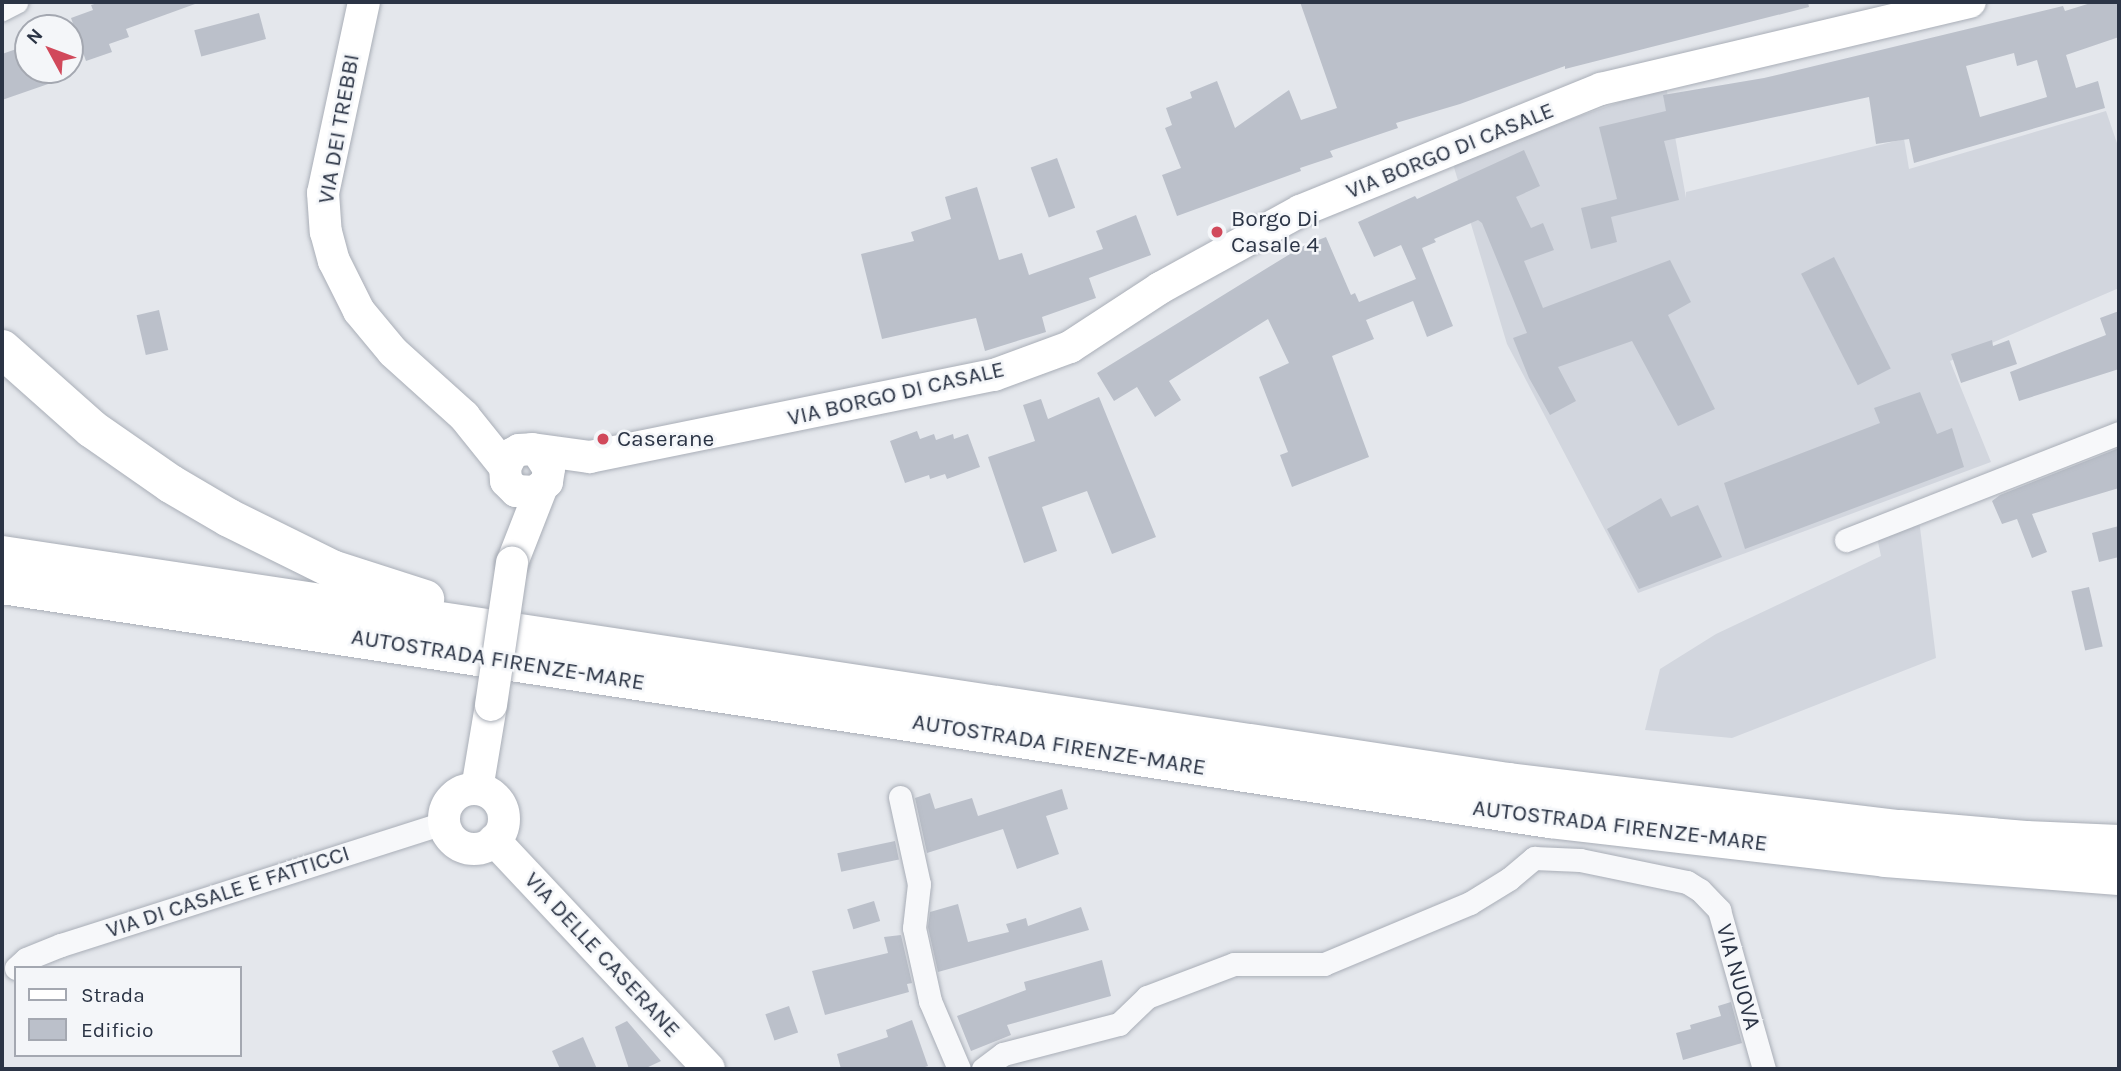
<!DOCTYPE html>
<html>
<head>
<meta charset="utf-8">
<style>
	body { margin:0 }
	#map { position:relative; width:2121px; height:1071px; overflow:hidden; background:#e4e7ec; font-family:Karla,sans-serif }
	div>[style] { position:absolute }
	.built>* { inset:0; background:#d2d6de }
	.building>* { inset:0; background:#bbc0ca; transform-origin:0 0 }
	.roads { filter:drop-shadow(0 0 2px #a9aeb7) drop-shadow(0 0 2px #a9aeb7) }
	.street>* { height:23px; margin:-11.5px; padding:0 11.5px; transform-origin:11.5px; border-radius:11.5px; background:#f7f8fa }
	.secondary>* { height:32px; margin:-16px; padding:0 16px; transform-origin:16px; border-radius:16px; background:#fff }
	.secondary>.ring { margin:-16px; padding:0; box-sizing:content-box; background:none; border:32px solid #fff; border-radius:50% }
	.highway>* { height:38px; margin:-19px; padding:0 19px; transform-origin:19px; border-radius:19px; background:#fff }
	.bridges { filter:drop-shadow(0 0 2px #a9aeb7) drop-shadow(0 0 2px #a9aeb7) }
	.secondary-bridge>* { height:32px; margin:-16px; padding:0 16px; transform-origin:16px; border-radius:16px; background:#fff }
	.dots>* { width:19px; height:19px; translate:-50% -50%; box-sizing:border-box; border:4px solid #f4f6f9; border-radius:50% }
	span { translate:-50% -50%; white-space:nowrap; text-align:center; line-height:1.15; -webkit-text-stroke:5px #f4f6f9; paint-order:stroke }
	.street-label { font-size:23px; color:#2b3445 }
	.poi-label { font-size:23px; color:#2b3445 }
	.left { translate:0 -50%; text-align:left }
	.frame { position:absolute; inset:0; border:4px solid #2b3445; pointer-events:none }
	.legend { position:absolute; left:14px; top:966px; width:228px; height:91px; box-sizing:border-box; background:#f4f6f9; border:2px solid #a4a8b1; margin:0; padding:9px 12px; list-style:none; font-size:21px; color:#2b3445 }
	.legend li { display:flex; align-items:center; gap:14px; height:35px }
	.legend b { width:35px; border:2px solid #a4a8b1 }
	.north { position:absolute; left:14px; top:14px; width:70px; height:70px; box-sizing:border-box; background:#f4f6f9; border:2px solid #a4a8b1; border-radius:50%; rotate:311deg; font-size:19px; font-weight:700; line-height:28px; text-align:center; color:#2b3445 }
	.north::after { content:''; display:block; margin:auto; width:24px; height:32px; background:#d1495b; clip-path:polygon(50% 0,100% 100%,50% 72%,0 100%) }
</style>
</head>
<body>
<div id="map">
	<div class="built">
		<div style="clip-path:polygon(1666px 86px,1686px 198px,1686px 192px,1904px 139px,1909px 169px,2106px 111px,2119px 149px,2119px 288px,1950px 361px,1991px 462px,1638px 593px,1507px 344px,1453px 164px,1487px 148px)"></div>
		<div style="clip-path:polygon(1918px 511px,1936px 658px,1732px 738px,1645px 730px,1660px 669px,1716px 634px,1881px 556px,1875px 528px)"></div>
	</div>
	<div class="building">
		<div style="clip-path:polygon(101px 2px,195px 2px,195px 4px,126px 29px,129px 37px,109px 44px,112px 52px,86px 61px,71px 18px,93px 10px,91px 5px)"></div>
		<div style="clip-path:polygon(1300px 2px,1808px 2px,1809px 7px,1565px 69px,1565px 66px,1460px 104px,1396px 123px,1398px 128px,1330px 151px,1333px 157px,1300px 168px,1301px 171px,1177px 216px,1162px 175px,1181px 168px,1165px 128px,1172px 125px,1166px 108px,1192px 98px,1190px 92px,1217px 81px,1235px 128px,1289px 90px,1301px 120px,1337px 108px)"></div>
		<div style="clip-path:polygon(evenodd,2094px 2px,2119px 2px,2119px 37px,2066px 55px,2076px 88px,2098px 81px,2105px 108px,1914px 163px,1909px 139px,1876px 144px,1869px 97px,1664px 141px,1679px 200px,1611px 217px,1617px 242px,1591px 249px,1581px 208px,1617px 199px,1599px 127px,1666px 111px,1663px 95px,1764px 78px,2063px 6px,2065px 11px,2094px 2px,2014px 53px,2017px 66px,2037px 60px,2047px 97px,1980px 117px,1966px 66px,2014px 53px)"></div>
		<div style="left:259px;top:13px;width:27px;height:67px;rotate:75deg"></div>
		<div style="clip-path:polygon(28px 45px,28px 70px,47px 70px,51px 83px,2px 100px,2px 54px)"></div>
		<div style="clip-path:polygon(1524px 150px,1540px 186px,1516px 197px,1531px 228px,1543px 223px,1554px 250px,1524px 261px,1543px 308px,1670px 260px,1691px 302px,1668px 315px,1715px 409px,1678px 426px,1632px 341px,1558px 367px,1576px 401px,1550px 415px,1529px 378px,1513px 338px,1527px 333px,1482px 223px,1478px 220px,1434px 239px,1436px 242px,1422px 248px,1453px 326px,1427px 337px,1413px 301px,1366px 320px,1374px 339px,1332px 356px,1369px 457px,1292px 487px,1280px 455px,1288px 452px,1259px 377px,1289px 363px,1268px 319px,1169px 381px,1181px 400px,1155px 417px,1137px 387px,1114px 401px,1097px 373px,1303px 246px,1326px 237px,1351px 295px,1355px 293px,1359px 302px,1416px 279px,1401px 245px,1374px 257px,1358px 222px,1415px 196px,1417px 199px)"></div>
		<div style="left:1057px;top:158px;width:53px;height:28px;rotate:70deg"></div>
		<div style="clip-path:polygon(977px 187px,999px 260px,1022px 253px,1029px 275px,1103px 249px,1096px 231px,1136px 215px,1151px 255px,1089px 278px,1096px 298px,1042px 317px,1046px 332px,985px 351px,976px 318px,882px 339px,861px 254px,914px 241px,911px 232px,951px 219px,945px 197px)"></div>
		<div style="left:1834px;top:257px;width:125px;height:37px;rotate:63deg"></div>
		<div style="left:159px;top:310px;width:41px;height:23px;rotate:77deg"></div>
		<div style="clip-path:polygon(2119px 311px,2119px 369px,2019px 401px,2010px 372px,2106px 335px,2100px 318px)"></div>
		<div style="clip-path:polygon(1992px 340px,1993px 346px,2009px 340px,2017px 364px,1961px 383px,1951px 354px)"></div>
		<div style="clip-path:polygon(1920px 392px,1937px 434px,1952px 428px,1964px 467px,1745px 549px,1724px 483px,1880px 423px,1874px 408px)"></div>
		<div style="clip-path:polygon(1099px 397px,1156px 537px,1112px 554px,1087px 491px,1042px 507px,1057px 551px,1024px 563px,988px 457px,1035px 441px,1023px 405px,1041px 399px,1048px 419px)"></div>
		<div style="clip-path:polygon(917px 431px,920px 439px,934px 434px,936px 440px,953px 434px,954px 439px,968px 434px,980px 467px,947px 479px,945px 474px,930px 479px,929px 475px,905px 483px,890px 441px)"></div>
		<div style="clip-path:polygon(2119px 448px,2119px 488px,2032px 514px,2047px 552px,2032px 558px,2017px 519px,2002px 524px,1992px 501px,2000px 495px)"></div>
		<div style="clip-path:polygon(1661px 498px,1671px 517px,1698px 505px,1722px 557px,1639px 589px,1607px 529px)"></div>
		<div style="clip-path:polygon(2119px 526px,2119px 557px,2099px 562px,2092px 533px)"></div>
		<div style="left:2089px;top:587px;width:61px;height:18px;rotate:77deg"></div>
		<div style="clip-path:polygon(1062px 789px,1068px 809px,1046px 816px,1059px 854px,1017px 869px,1003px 829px,927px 853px,915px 798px,930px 793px,935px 809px,972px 798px,978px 816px)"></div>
		<div style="left:895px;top:841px;width:19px;height:59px;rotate:78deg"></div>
		<div style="left:874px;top:901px;width:21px;height:28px;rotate:73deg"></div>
		<div style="clip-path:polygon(958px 904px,968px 942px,1009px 932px,1006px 924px,1026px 918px,1028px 926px,1081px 907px,1089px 930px,938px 972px,928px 927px,930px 912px)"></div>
		<div style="clip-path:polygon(901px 935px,912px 983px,907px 984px,909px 992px,825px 1015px,812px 971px,888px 953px,884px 937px)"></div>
		<div style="clip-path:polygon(1102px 960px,1111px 996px,1007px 1025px,1011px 1035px,971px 1051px,957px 1016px,1026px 990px,1024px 982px)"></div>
		<div style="clip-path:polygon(1731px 1002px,1742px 1043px,1683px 1060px,1676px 1033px,1691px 1029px,1690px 1025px,1721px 1016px,1718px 1006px)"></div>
		<div style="left:789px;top:1006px;width:28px;height:25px;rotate:71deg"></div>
		<div style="clip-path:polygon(912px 1020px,928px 1066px,919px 1069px,841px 1069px,837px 1054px,888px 1037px,886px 1030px)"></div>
		<div style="clip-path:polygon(627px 1021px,661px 1061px,644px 1069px,629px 1069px,615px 1027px)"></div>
		<div style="clip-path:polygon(583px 1037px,597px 1069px,560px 1069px,552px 1051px)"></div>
	</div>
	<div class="roads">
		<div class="street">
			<div style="left:2px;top:9px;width:16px;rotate:-27deg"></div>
			<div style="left:1846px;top:540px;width:293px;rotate:-21.4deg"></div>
			<div style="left:900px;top:797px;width:89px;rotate:77.7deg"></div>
			<div style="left:919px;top:884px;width:44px;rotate:96.5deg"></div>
			<div style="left:914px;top:928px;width:75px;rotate:77.6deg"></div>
			<div style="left:930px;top:1001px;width:74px;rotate:66.9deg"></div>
			<div style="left:16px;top:968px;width:13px;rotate:-42deg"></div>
			<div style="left:26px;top:959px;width:38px;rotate:-22deg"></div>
			<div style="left:61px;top:945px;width:401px;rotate:-17.7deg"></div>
			<div style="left:983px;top:1069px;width:25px;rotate:-37deg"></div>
			<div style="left:1003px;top:1054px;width:120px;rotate:-14.5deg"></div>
			<div style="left:1119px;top:1024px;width:39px;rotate:-44deg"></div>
			<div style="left:1147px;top:997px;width:93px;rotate:-20.8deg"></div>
			<div style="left:1234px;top:964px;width:90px"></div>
			<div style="left:1324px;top:964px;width:158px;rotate:-22.7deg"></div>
			<div style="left:1470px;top:903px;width:46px;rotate:-31.6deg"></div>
			<div style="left:1509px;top:879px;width:33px;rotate:-40deg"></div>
			<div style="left:1534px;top:858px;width:46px;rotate:2.5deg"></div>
			<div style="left:1580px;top:860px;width:109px;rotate:11.6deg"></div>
			<div style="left:1687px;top:882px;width:15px;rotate:32deg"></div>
			<div style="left:1700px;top:890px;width:28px;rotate:46deg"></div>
			<div style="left:1719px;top:910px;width:165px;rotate:74.2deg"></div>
		</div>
		<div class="secondary">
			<div style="left:364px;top:2px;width:195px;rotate:102.1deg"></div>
			<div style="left:323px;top:193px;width:39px;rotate:86deg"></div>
			<div style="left:326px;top:232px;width:30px;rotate:75deg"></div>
			<div style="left:334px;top:261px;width:56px;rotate:63.4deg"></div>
			<div style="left:359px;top:311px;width:53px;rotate:50.3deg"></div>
			<div style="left:393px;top:352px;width:96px;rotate:42deg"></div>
			<div style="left:464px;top:416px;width:65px;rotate:51.2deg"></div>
			<div style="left:538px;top:452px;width:20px;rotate:57deg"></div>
			<div style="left:549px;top:469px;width:13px;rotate:99deg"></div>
			<div style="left:547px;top:482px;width:16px;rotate:140deg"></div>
			<div style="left:535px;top:492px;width:19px;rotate:-177deg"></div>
			<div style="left:516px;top:491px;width:14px;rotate:-135deg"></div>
			<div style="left:506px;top:481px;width:14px;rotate:-94deg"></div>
			<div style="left:505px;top:467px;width:15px;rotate:-62deg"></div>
			<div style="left:512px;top:454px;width:8px;rotate:-30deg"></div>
			<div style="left:519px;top:450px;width:13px;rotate:-4deg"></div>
			<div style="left:532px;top:449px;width:59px;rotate:7.9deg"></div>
			<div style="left:590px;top:457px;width:412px;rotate:-11.5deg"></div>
			<div style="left:994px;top:375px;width:81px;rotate:-20.2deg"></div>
			<div style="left:1070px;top:347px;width:108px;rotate:-33.2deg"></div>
			<div style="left:1160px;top:288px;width:160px;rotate:-28.8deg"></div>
			<div style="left:1300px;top:211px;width:325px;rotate:-22.1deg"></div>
			<div style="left:1601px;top:89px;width:379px;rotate:-13.3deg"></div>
			<div style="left:512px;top:563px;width:79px;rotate:-68.6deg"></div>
			<div class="ring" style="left:444px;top:789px;width:28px;height:28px"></div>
			<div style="left:477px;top:789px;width:85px;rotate:-80.5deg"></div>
			<div style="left:494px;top:840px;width:314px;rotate:46.8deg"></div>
		</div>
		<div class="highway">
			<div style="left:2px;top:349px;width:120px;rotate:41.6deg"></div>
			<div style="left:92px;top:429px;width:96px;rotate:34.8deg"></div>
			<div style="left:171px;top:484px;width:67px;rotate:30.4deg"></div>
			<div style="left:229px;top:518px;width:115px;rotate:26.3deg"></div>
			<div style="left:332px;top:569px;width:98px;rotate:17.9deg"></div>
			<div style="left:2px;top:555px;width:1524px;rotate:8.57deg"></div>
			<div style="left:1509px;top:782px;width:394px;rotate:6.9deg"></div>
			<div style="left:1900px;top:829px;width:126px;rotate:5deg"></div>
			<div style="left:2026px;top:840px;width:93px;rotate:2.5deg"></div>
			<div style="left:2px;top:585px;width:1566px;rotate:8.6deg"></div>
			<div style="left:1550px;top:819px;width:337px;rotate:6.6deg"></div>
			<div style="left:1885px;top:858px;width:235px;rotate:4.4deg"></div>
		</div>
	</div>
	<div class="bridges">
		<div class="secondary-bridge">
			<div style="left:491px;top:705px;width:144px;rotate:-81.6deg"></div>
		</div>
	</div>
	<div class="dots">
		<div style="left:1217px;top:232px;background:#d1495b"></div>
		<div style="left:603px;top:439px;background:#d1495b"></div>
	</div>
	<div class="street-label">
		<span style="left:339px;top:129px;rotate:-80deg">VIA DEI TREBBI</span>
		<span style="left:1450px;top:151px;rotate:-22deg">VIA BORGO DI CASALE</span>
		<span style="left:896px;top:394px;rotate:-13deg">VIA BORGO DI CASALE</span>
		<span style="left:498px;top:660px;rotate:9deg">AUTOSTRADA FIRENZE-MARE</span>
		<span style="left:1059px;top:745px;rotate:9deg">AUTOSTRADA FIRENZE-MARE</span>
		<span style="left:1620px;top:826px;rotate:7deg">AUTOSTRADA FIRENZE-MARE</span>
		<span style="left:228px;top:892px;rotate:-18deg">VIA DI CASALE E FATTICCI</span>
		<span style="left:602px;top:955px;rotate:47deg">VIA DELLE CASERANE</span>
		<span style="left:1738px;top:977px;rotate:74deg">VIA NUOVA</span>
	</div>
	<div class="poi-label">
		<span class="left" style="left:1231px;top:232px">Borgo Di<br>Casale 4</span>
		<span class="left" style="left:617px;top:439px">Caserane</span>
	</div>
	<div class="frame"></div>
	<ul class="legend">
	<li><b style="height:9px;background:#fff"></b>Strada</li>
	<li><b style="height:19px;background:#bbc0ca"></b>Edificio</li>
	</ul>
	<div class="north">N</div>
</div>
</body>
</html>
